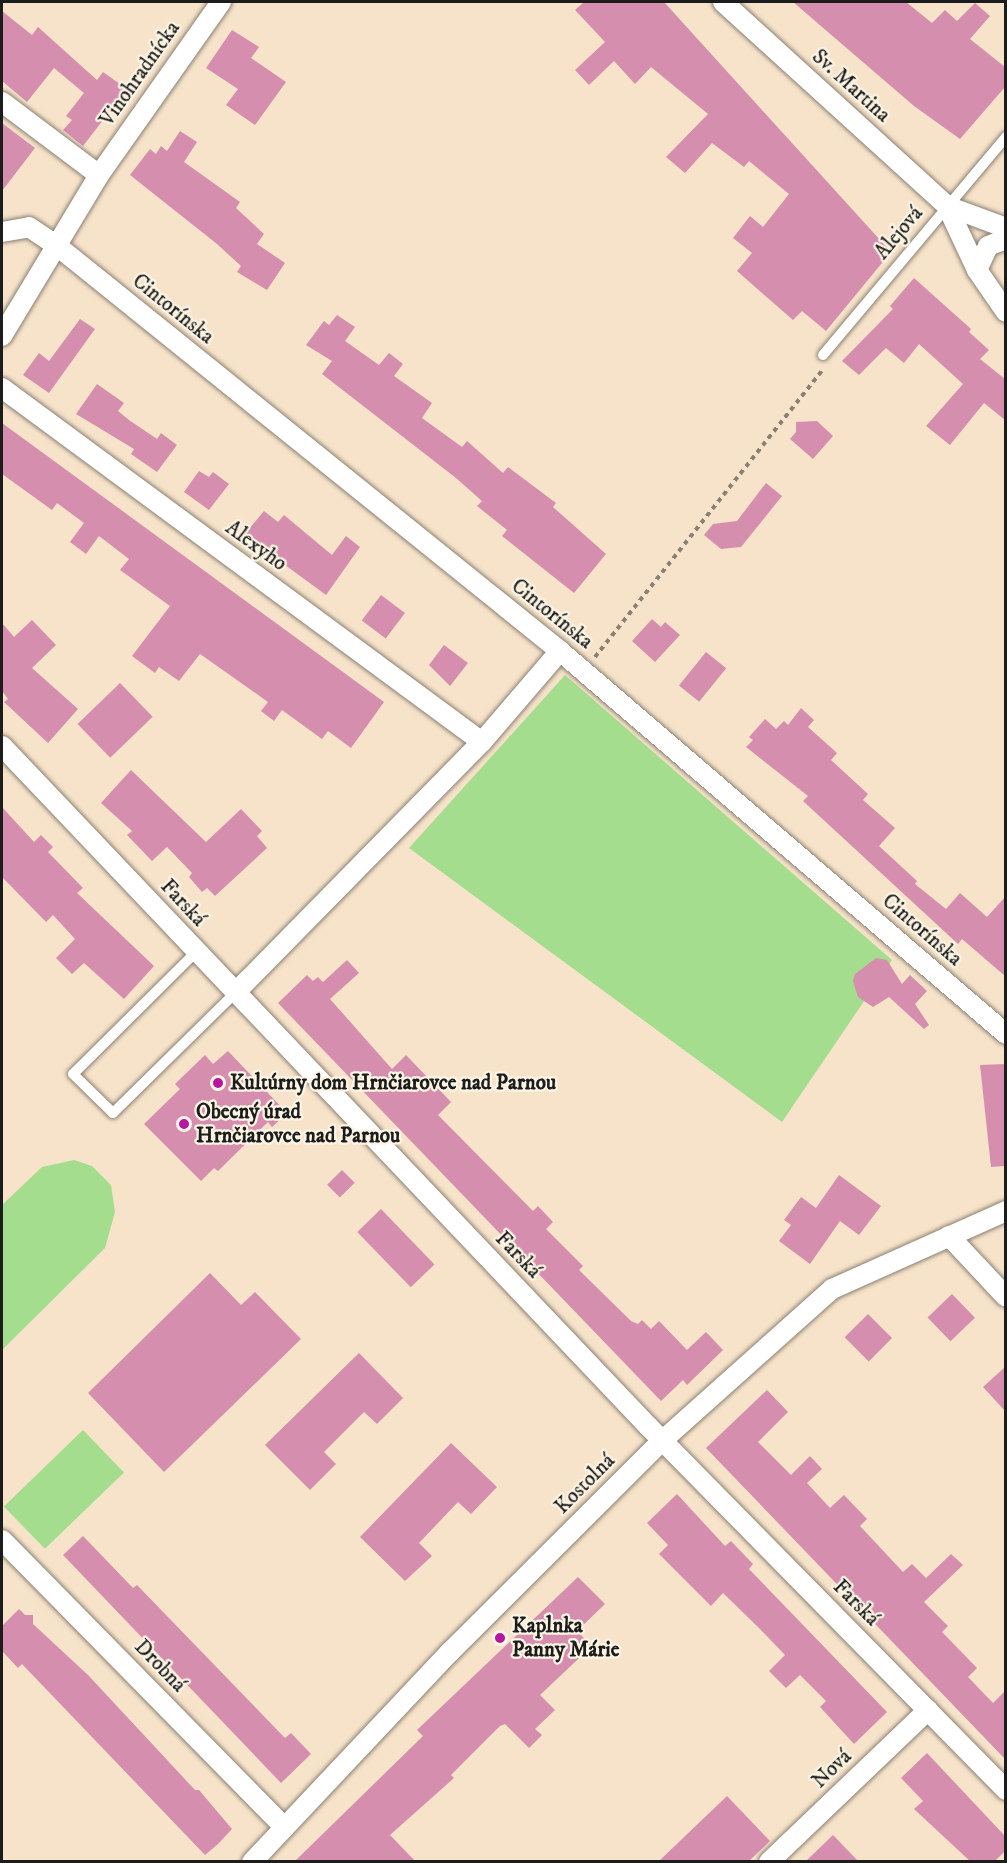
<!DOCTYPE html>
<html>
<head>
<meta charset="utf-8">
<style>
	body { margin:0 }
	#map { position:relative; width:1007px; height:1863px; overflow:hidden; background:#f7e3ca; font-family:"IM FELL DW Pica",serif }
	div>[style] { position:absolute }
	.green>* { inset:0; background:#a5dd8e; transform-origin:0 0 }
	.building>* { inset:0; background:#d68eaf; transform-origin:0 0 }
	.path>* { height:4px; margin-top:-2px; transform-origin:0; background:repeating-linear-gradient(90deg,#8a8073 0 4.5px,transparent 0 9px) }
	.roads { filter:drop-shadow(0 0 2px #8a8073) drop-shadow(0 0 2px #8a8073) }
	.service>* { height:10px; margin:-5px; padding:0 5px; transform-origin:5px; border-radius:5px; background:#fff }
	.minor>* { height:20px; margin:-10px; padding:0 10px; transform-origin:10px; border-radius:10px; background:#fff }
	.dots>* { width:16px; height:16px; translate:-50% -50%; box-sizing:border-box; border:3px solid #fcf5e5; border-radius:50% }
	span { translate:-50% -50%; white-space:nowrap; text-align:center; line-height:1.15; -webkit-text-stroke:4.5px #fcf5e5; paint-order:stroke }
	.street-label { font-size:21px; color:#1c1c1c }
	.poi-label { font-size:21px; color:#1c1c1c; font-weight:700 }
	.left { translate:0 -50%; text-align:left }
	.frame { position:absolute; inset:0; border:3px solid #1c1c1c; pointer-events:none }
</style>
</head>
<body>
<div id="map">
	<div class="green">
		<div style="clip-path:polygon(565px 675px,892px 960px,782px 1122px,409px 848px)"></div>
		<div style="clip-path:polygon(74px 1160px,92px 1166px,111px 1185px,115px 1212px,105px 1248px,2px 1350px,2px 1205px,42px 1167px)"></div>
		<div style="left:83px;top:1430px;width:59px;height:110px;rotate:46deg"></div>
	</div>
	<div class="building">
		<div style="clip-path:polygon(584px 2px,664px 2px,891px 252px,826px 331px,802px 311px,793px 320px,737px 271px,752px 253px,733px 238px,750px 216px,763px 227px,789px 194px,749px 161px,744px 167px,712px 143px,685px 173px,666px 157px,708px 114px,651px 67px,635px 84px,614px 61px,589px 85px,575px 70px,605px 42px,575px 10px)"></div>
		<div style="clip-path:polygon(793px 2px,906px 2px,932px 23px,945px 10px,957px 21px,975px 3px,990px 16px,970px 39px,1005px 67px,1005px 87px,960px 139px,914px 106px)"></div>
		<div style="clip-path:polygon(2px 11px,32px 35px,38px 27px,97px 80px,103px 72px,127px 89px,83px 146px,63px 130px,72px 120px,66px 116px,84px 93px,54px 68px,27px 102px,2px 81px)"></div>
		<div style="clip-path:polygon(232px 30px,259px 47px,251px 58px,286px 82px,255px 125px,226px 105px,238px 89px,206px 68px)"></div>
		<div style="clip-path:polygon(2px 123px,35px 148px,2px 191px)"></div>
		<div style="clip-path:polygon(180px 131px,197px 142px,184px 162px,240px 202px,236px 208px,264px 234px,257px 244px,285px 263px,267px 290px,237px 272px,241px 266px,217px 244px,130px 175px,150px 149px,156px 154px,161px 146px,167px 151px)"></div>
		<div style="clip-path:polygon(914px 278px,971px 329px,969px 332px,989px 350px,980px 359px,1005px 379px,1005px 420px,984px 403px,950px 445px,926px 426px,963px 384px,919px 344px,904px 363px,886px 348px,859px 375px,842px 361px,893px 309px,890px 306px)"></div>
		<div style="clip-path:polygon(337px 315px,355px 327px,345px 341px,379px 365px,389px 353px,403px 364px,394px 376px,432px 403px,422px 418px,462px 447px,467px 441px,503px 473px,508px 467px,556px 503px,553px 507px,606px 554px,574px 593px,502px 536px,507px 530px,477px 506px,482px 501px,456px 478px,322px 374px,332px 361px,306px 345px,324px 321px,329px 325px)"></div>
		<div style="clip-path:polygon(80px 319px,95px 329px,49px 393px,23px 375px,39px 353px,49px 361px)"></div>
		<div style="clip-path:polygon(97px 384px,124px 403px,118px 411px,129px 420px,157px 439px,161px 433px,177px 445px,157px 472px,131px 454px,134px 449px,76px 414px)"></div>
		<div style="clip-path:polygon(817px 421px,833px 436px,813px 459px,790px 439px,796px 432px,796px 422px)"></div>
		<div style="clip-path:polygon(2px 423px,384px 702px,351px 748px,328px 731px,322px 739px,282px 710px,274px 721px,261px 711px,268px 702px,200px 654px,179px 681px,159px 667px,155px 673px,132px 656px,170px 606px,120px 570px,129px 559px,99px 536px,86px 554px,70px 542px,84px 523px,57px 503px,52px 510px,2px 474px)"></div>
		<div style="clip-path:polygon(199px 471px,209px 477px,213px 472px,229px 484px,209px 510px,184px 492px)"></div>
		<div style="clip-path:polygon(766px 483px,782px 496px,741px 547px,721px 549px,704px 535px,713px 524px,737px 521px)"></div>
		<div style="clip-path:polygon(264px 511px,278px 522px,284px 515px,332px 555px,346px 536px,360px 547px,326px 595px,244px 535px)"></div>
		<div style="left:381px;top:595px;width:30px;height:32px;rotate:37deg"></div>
		<div style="clip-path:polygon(652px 619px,661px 627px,665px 622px,680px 635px,655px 662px,632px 641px)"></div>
		<div style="clip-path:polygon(32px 620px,56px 645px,32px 668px,78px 709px,48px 743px,4px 702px,8px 699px,2px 691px,2px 623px,14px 637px)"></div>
		<div style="clip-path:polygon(444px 645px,468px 663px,450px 686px,429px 665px)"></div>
		<div style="left:706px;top:652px;width:26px;height:43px;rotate:39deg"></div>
		<div style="left:120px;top:683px;width:47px;height:59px;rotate:46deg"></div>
		<div style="clip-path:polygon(801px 708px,814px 720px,808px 727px,837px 753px,831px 760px,868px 794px,863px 800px,895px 828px,879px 846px,917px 881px,915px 884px,946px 909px,960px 893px,987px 917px,1005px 897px,1005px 976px,962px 939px,958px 944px,803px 801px,808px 796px,746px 747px,753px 740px,749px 737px,765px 719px,776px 729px,784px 721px,788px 725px)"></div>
		<div style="clip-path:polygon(131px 770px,206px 842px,241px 809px,262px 831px,257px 836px,267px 848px,215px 896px,207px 888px,202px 892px,189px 877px,192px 873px,167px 847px,152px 861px,127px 835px,132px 831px,101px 803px)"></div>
		<div style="clip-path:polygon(2px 807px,34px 842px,41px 835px,53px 847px,48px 852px,83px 888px,77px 893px,154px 966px,124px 999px,84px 963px,72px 974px,56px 958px,75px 939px,53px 915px,46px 922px,2px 877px)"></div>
		<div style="clip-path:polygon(876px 958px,887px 960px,902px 984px,910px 975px,927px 991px,915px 1004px,929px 1025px,924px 1029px,889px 997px,873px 1007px,858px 997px,853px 981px,855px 974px)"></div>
		<div style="clip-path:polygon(347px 960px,359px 973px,330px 999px,392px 1069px,406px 1055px,451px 1102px,438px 1115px,533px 1211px,538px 1206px,553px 1222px,546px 1229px,583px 1266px,579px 1270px,631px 1321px,638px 1324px,642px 1320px,651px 1329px,659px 1321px,687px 1350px,706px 1332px,723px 1350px,687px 1385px,683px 1380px,661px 1401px,278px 1003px,307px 975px,313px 981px,318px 977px,323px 982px)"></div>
		<div style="clip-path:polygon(228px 1051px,287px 1113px,272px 1127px,268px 1122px,218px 1171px,214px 1168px,201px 1181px,144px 1124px,180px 1089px,175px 1084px,205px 1055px,213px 1064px)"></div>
		<div style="clip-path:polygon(1005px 1064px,1005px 1166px,991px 1167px,980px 1065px)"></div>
		<div style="left:342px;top:1170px;width:18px;height:21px;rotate:45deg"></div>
		<div style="clip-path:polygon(839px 1175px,881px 1206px,859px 1235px,840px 1221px,810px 1264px,779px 1241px,791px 1225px,784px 1220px,801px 1197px,816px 1208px)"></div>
		<div style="left:381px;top:1209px;width:77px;height:33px;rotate:46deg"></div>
		<div style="clip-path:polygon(210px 1273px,241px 1305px,255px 1292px,301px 1339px,164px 1472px,88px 1393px)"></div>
		<div style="left:952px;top:1294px;width:33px;height:34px;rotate:46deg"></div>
		<div style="left:868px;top:1314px;width:34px;height:33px;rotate:45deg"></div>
		<div style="clip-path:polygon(359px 1353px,403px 1398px,377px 1424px,364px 1412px,324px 1452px,336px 1464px,310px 1490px,265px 1445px)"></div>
		<div style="clip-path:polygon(1005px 1367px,1005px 1411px,983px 1387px)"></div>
		<div style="clip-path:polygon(767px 1390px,788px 1412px,758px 1442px,791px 1475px,810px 1456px,822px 1469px,807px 1483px,830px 1508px,844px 1495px,867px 1519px,860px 1526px,903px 1572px,912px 1564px,926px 1578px,951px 1554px,963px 1565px,924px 1602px,948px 1626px,942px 1632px,977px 1668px,968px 1677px,993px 1703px,1005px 1691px,1005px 1759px,706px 1448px)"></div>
		<div style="clip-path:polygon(451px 1443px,497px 1487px,471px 1514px,458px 1502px,419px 1543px,432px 1556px,405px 1581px,360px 1537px)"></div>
		<div style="clip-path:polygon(677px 1494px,725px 1546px,731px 1541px,753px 1564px,749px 1569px,887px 1712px,854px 1744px,820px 1707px,826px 1701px,800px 1675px,786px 1688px,769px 1671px,785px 1655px,759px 1628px,723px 1593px,711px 1606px,659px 1554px,668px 1545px,647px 1523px)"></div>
		<div style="clip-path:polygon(83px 1536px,133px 1588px,137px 1585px,285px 1738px,291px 1733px,311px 1754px,281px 1783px,63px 1555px)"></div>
		<div style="clip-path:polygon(578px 1577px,605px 1604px,577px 1631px,592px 1646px,540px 1695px,555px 1710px,535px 1729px,542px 1735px,529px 1748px,505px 1724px,500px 1726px,451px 1775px,454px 1778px,390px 1835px,416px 1862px,294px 1862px,423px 1736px,417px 1730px)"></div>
		<div style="clip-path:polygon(19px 1609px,25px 1615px,33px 1615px,33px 1624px,88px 1675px,195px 1790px,199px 1790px,232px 1829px,218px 1844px,205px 1855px,22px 1664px,18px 1668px,2px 1651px,2px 1626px)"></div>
		<div style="clip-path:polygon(927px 1753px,1005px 1836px,1005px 1851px,994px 1862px,971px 1862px,914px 1809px,923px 1801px,901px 1778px)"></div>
		<div style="clip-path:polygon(727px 1796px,770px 1841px,748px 1862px,658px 1862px)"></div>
		<div style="clip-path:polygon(833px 1835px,859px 1862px,805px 1862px)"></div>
	</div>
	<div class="path">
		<div style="left:595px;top:657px;width:365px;rotate:-51.6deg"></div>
	</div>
	<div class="roads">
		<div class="service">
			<div style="left:823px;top:355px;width:285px;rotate:-50deg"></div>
			<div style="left:196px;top:952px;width:173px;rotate:135.2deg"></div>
			<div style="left:73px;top:1074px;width:56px;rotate:44.3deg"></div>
			<div style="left:113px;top:1113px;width:171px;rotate:-44.5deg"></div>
		</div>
		<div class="minor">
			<div style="left:723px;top:2px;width:303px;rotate:42.3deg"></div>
			<div style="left:947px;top:206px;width:63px;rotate:20.4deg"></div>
			<div style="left:2px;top:102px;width:121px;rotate:37deg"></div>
			<div style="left:947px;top:206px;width:71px;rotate:64.9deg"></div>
			<div style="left:977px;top:270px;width:51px;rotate:55.4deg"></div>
			<div style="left:2px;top:232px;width:27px;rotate:-10deg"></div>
			<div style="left:29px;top:227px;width:32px;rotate:34deg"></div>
			<div style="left:56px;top:245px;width:647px;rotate:38.85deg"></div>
			<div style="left:560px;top:651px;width:588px;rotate:40.65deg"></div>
			<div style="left:977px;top:270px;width:26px;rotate:-65deg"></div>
			<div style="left:988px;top:246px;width:19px;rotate:-21deg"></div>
			<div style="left:2px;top:336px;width:188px;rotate:-58.9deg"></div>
			<div style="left:99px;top:175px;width:212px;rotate:-54.8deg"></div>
			<div style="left:2px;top:388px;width:596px;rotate:36.41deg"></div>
			<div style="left:2px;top:746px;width:938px;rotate:46.47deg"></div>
			<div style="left:648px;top:1426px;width:511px;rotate:45.48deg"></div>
			<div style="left:235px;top:993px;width:352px;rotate:-45.5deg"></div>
			<div style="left:482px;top:742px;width:120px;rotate:-49.4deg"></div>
			<div style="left:949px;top:1236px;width:83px;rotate:46.9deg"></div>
			<div style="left:2px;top:1540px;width:402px;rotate:45.5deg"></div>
			<div style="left:252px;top:1862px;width:289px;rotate:-46.7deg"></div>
			<div style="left:450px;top:1652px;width:299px;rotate:-44.9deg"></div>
			<div style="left:662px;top:1441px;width:228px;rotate:-41.8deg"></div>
			<div style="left:832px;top:1289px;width:191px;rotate:-24.1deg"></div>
			<div style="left:769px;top:1862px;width:220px;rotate:-43.7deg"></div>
		</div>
	</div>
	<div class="dots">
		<div style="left:218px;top:1083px;background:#b5179e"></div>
		<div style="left:184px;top:1124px;background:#b5179e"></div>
		<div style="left:500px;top:1638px;background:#b5179e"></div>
	</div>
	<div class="street-label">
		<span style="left:140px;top:74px;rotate:-55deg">Vinohradnícka</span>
		<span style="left:851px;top:86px;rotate:42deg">Sv. Martina</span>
		<span style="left:899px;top:233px;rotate:-50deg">Alejová</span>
		<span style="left:173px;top:309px;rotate:39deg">Cintorínska</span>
		<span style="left:256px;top:546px;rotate:36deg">Alexyho</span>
		<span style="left:552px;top:614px;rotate:39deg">Cintorínska</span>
		<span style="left:183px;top:903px;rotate:47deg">Farská</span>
		<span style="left:922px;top:930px;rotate:41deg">Cintorínska</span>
		<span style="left:518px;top:1255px;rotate:46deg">Farská</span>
		<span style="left:585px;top:1484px;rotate:-45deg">Kostolná</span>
		<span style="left:856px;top:1603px;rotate:45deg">Farská</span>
		<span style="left:160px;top:1666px;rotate:46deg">Drobná</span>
		<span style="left:832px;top:1769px;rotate:-44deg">Nová</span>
	</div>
	<div class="poi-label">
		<span class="left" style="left:230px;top:1083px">Kultúrny dom Hrnčiarovce nad Parnou</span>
		<span class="left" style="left:196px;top:1124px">Obecný úrad<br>Hrnčiarovce nad Parnou</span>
		<span class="left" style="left:512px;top:1638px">Kaplnka<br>Panny Márie</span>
	</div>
	<div class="frame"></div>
</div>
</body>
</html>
